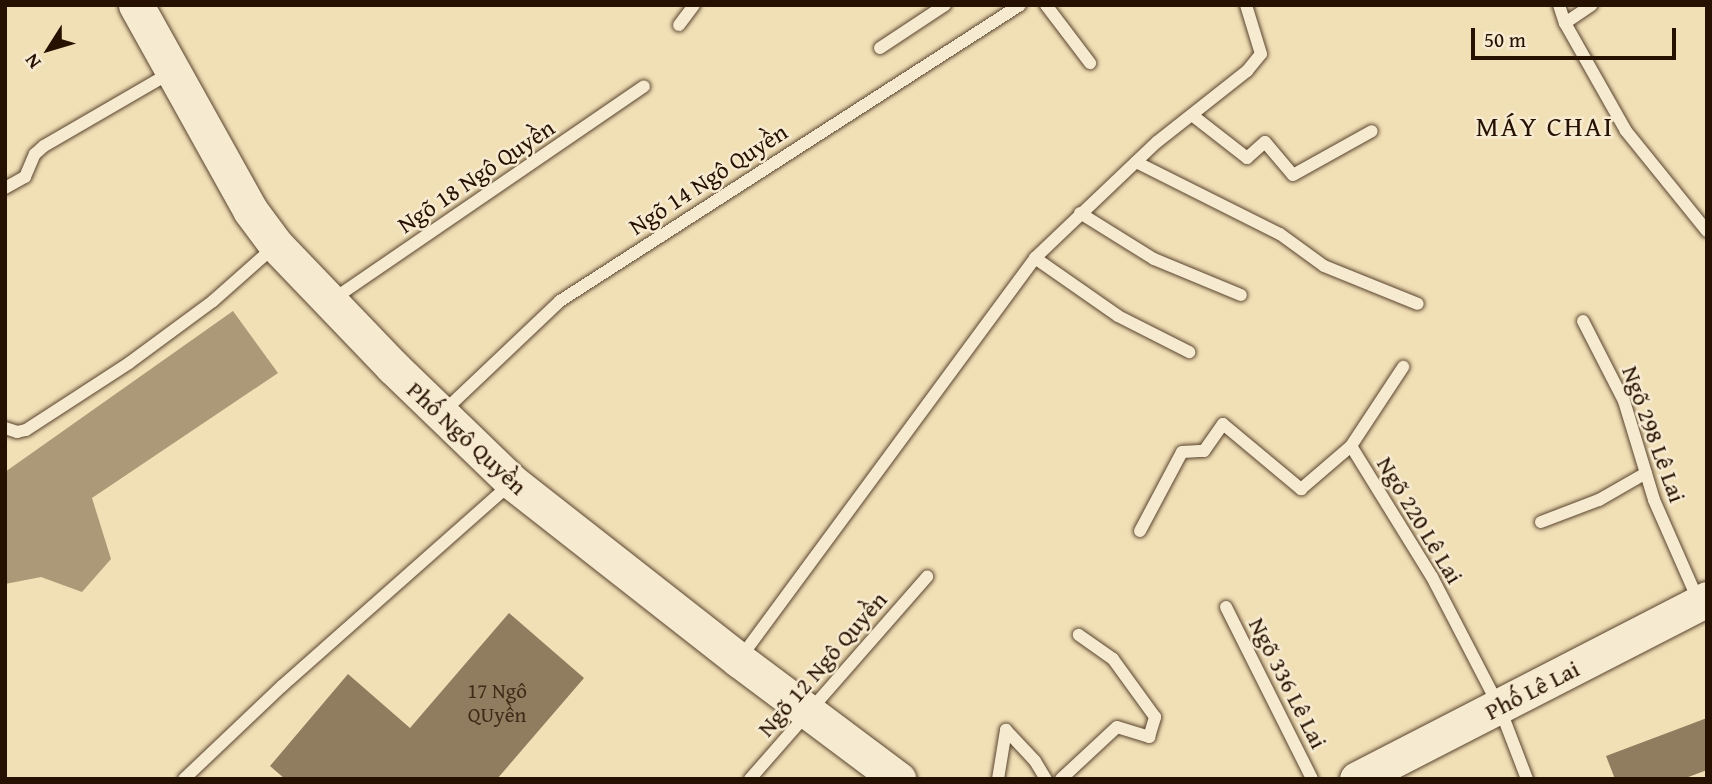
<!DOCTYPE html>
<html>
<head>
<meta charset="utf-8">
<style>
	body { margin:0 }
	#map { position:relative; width:1712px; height:784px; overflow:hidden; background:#f1dfb6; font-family:"Gentium Book Plus",serif }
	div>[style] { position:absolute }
	.water>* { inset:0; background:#ac9978 }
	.building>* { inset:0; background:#907c5f }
	.roads { filter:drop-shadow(0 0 2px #59442e) drop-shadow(0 0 2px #59442e) }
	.lane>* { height:12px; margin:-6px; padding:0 6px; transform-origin:6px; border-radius:6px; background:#f6ead0 }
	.secondary>* { height:35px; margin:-17.5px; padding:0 17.5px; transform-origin:17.5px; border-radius:17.5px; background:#f6ead0 }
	span { translate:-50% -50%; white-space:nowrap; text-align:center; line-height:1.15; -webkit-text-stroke:5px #f6ead0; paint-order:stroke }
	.number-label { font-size:21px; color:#402b18 }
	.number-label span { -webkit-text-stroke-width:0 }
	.street-label { font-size:24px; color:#261000 }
	.quarter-label { font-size:28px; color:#261000; letter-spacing:2px }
	.frame { position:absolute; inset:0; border:7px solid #261000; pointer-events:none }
	.north { position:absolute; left:14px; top:14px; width:70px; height:70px; -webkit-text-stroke:5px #f6ead0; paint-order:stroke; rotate:233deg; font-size:19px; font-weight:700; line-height:28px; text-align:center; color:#261000 }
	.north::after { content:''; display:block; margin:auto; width:24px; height:32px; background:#261000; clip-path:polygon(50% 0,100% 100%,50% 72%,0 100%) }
	.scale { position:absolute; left:1471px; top:28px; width:205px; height:32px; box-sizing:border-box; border:4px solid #261000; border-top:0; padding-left:9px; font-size:21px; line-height:24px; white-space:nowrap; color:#261000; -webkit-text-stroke:5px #f6ead0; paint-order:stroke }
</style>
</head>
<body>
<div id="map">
	<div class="water">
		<div style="clip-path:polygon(233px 311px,278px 373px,92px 498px,111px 559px,82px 592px,41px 577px,5px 584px,5px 472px)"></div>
	</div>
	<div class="building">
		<div style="clip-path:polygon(509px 613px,584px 678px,497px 779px,285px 779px,270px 766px,348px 674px,410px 728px)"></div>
		<div style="clip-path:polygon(1707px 718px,1707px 770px,1683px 779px,1615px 779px,1606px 756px)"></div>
	</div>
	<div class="roads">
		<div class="lane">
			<div style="left:1046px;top:5px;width:73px;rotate:52.8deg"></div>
			<div style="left:1559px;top:5px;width:19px;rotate:72deg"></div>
			<div style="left:1565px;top:23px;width:124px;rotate:60.5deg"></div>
			<div style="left:1626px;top:131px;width:129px;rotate:51deg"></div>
			<div style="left:1565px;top:23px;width:32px;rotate:-34deg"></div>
			<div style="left:679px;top:25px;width:25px;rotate:-53deg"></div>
			<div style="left:880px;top:48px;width:78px;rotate:-33.5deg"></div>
			<div style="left:1192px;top:115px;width:70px;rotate:38deg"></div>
			<div style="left:1247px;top:158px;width:24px;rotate:-42deg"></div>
			<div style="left:1265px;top:142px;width:43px;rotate:49.7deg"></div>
			<div style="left:1293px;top:175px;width:90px;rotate:-29.1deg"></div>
			<div style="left:1136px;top:162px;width:161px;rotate:26.6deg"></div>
			<div style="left:1280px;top:234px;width:54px;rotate:36deg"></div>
			<div style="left:1324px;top:266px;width:101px;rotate:22deg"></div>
			<div style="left:5px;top:188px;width:23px;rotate:-29deg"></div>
			<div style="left:25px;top:177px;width:25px;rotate:-67deg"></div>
			<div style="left:35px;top:154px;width:12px;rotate:-42deg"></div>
			<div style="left:44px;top:146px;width:146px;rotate:-30.1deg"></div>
			<div style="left:1080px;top:213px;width:87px;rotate:31.9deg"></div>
			<div style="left:1154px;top:259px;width:94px;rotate:22.5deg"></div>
			<div style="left:1035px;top:258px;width:101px;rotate:34.9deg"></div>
			<div style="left:1118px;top:316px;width:80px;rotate:26.9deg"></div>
			<div style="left:332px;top:300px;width:378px;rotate:-34.4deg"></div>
			<div style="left:1583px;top:321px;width:90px;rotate:62.9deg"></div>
			<div style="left:1624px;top:401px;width:103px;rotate:73.1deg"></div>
			<div style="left:1654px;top:500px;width:111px;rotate:66.2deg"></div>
			<div style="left:443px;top:412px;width:161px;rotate:-43.5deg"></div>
			<div style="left:560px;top:301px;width:547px;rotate:-32.76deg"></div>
			<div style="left:5px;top:428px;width:13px;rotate:18deg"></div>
			<div style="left:17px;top:432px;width:9px;rotate:-13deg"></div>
			<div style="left:26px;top:430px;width:123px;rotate:-33deg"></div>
			<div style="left:129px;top:363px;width:104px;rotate:-36.4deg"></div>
			<div style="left:213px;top:301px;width:83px;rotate:-41.6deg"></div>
			<div style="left:1351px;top:446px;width:95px;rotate:-56.6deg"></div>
			<div style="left:1541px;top:522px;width:62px;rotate:-20.8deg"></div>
			<div style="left:1599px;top:500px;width:54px;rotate:-29.9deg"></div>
			<div style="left:1140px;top:531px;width:89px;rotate:-62deg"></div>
			<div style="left:1182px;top:452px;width:22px;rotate:-3deg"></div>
			<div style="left:1204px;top:451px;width:33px;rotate:-55deg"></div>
			<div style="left:1223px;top:424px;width:102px;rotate:39.8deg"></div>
			<div style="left:1301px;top:489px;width:66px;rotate:-40.7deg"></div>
			<div style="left:1351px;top:446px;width:154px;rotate:58.3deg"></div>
			<div style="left:1432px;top:577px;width:145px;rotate:62.6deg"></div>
			<div style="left:1499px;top:706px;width:78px;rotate:69deg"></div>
			<div style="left:1226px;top:607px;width:192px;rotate:63.4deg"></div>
			<div style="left:741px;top:657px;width:496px;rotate:-53.6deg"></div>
			<div style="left:1035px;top:258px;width:168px;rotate:-43.6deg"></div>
			<div style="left:1157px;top:142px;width:115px;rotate:-38.3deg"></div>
			<div style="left:1247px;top:71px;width:22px;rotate:-51deg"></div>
			<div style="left:1261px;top:54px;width:51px;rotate:-107deg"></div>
			<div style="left:1006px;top:730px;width:42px;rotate:46.9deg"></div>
			<div style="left:1035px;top:761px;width:21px;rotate:59deg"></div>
			<div style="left:184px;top:779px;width:135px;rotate:-43.5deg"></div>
			<div style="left:282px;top:686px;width:303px;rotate:-41.5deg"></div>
			<div style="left:750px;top:779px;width:269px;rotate:-48.8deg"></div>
			<div style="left:998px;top:779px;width:50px;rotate:-80.7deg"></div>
			<div style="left:1061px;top:779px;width:76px;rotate:-42.9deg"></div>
			<div style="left:1117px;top:727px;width:34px;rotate:17deg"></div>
			<div style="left:1149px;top:737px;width:21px;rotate:-73deg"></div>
			<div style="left:1155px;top:717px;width:72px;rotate:-125.9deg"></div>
			<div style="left:1113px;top:659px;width:42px;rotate:-144.8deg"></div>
		</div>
		<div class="secondary">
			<div style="left:136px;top:5px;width:235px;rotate:60.9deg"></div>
			<div style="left:250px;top:210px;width:44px;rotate:53.4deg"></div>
			<div style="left:276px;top:245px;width:169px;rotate:46.2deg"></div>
			<div style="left:393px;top:367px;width:165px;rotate:44deg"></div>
			<div style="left:512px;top:482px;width:288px;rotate:38.1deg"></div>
			<div style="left:739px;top:660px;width:199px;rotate:36.8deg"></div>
			<div style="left:1357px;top:779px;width:394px;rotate:-27.2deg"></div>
		</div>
	</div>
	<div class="number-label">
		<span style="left:497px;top:703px">17 Ngô<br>QUyền</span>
	</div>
	<div class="street-label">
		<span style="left:476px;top:176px;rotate:-34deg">Ngõ 18 Ngô Quyền</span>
		<span style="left:708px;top:179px;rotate:-33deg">Ngõ 14 Ngô Quyền</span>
		<span style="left:1654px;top:434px;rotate:70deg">Ngõ 298 Lê Lai</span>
		<span style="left:467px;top:438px;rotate:43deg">Phố Ngô Quyền</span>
		<span style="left:1420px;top:520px;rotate:59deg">Ngõ 220 Lê Lai</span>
		<span style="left:822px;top:664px;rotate:-49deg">Ngõ 12 Ngô Quyền</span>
		<span style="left:1288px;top:683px;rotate:63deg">Ngõ 336 Lê Lai</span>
		<span style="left:1532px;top:690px;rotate:-27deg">Phố Lê Lai</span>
	</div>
	<div class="quarter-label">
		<span style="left:1545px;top:126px">MÁY CHAI</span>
	</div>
	<div class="frame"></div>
	<div class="north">N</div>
	<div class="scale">50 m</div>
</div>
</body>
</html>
